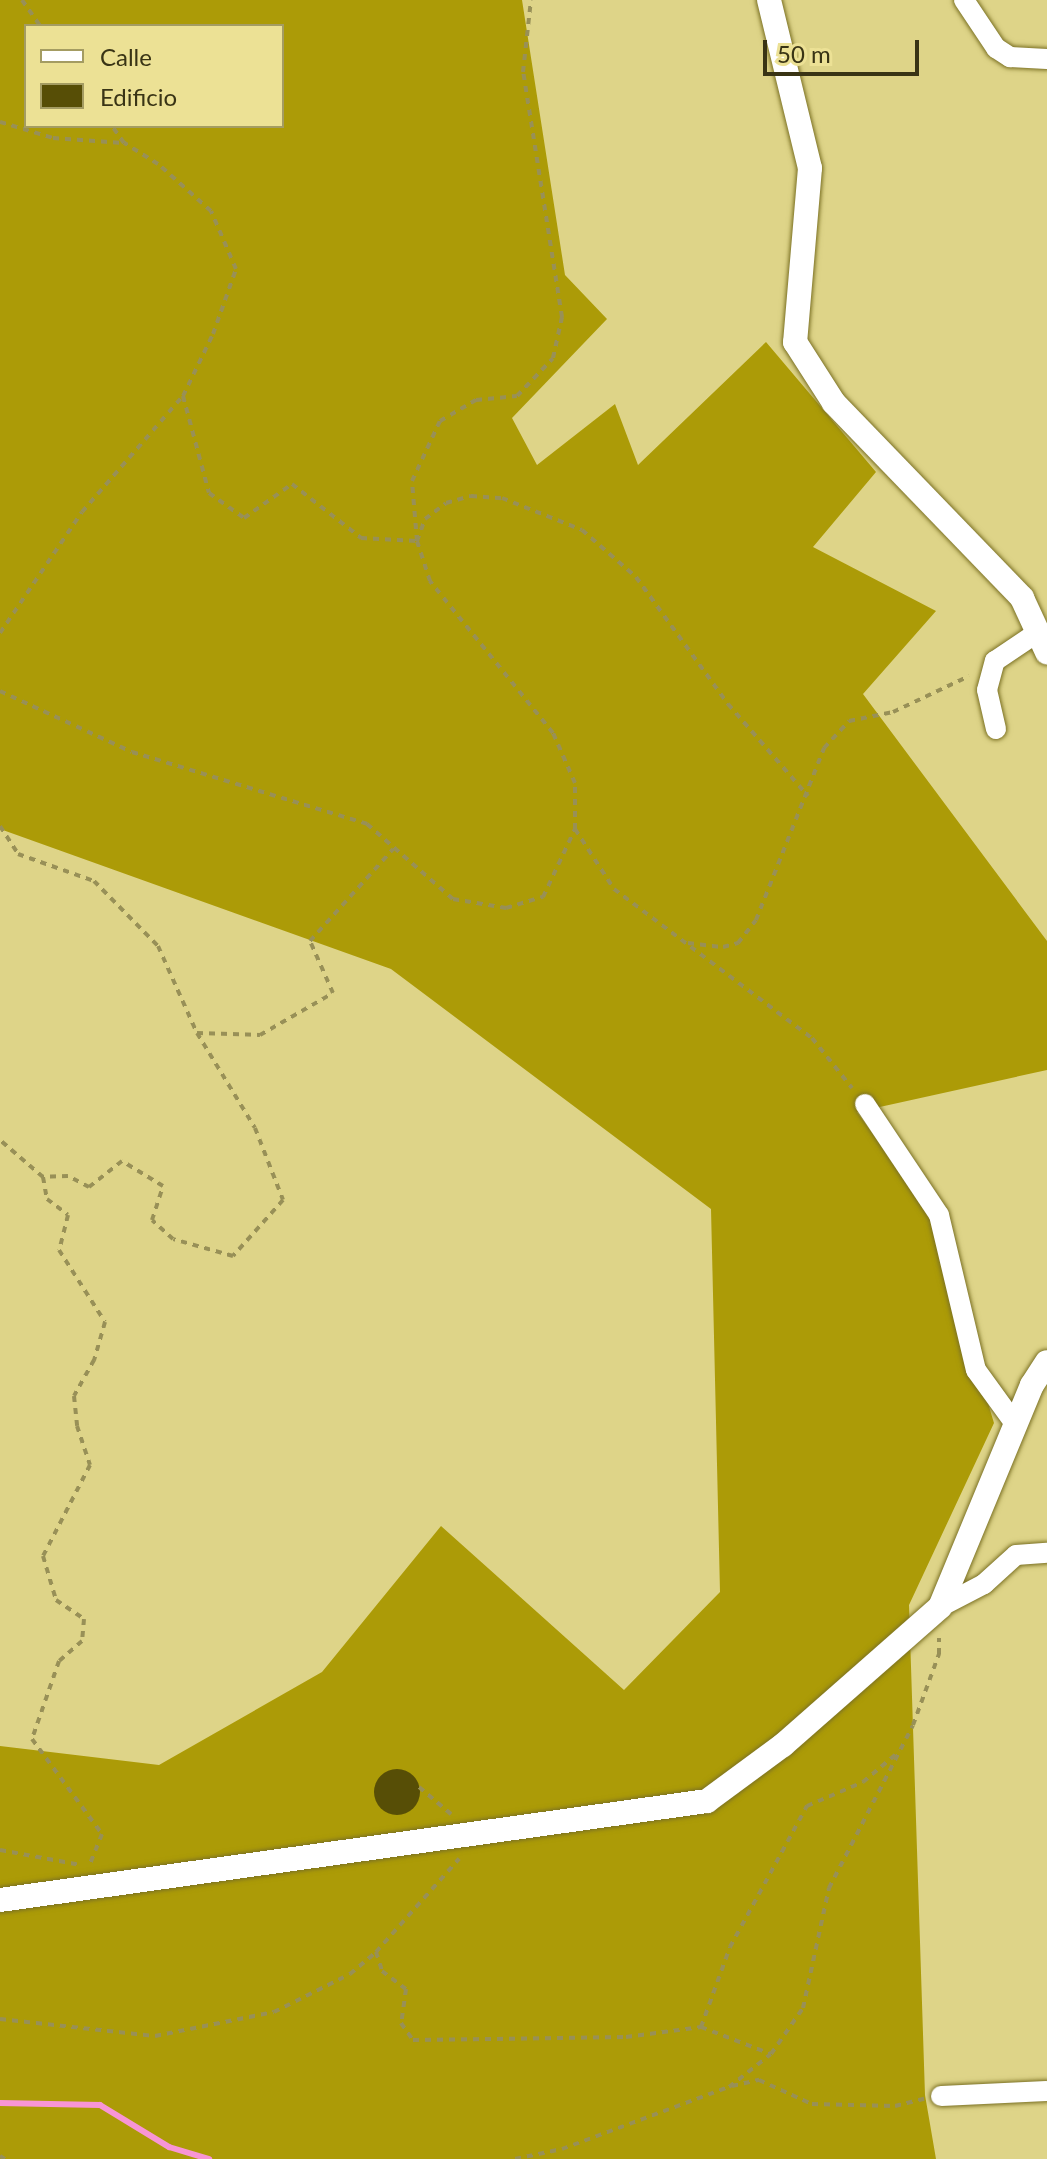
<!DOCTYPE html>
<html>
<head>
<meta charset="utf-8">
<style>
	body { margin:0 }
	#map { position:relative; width:1047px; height:2159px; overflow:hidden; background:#ded488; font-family:Lato,sans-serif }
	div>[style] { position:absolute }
	.forest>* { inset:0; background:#ac9b07 }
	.stream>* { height:6px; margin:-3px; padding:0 3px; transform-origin:3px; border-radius:3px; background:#f895d5 }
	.building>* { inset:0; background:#574e06 }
	.round { border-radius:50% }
	.path>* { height:4px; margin-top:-2px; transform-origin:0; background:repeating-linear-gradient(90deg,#989057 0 6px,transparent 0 12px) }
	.roads { filter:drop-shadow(0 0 2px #7b7124) drop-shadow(0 0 2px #7b7124) }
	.minor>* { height:20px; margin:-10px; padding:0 10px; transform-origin:10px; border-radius:10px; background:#fff }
	.tertiary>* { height:24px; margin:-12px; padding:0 12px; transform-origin:12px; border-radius:12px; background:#fff }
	span { translate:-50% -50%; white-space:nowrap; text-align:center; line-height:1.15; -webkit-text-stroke:8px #ece195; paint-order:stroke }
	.legend { position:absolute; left:24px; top:24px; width:260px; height:104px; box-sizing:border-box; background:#ece195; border:2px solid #a49c62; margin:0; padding:10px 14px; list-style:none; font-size:24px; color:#393415 }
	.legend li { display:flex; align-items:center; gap:16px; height:40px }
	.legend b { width:40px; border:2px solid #a49c62 }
	.scale { position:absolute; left:763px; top:40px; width:156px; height:36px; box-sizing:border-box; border:4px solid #393415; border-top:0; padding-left:10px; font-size:24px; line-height:28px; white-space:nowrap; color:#393415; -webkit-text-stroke:6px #ece195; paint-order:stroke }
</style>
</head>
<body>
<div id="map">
	<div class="forest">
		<div style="clip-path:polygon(evenodd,0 0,522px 0,565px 275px,607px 319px,512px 418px,537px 465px,615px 404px,638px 465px,766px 342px,876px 472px,813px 547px,936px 611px,863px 694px,1047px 941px,1047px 1070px,857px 1112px,931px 1214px,994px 1423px,909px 1605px,925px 2095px,936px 2159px,0 2159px,0 1746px,159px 1765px,322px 1672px,441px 1526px,624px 1690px,720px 1592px,711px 1209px,391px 969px,0 829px,0 0,26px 26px,282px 26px,282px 126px,26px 126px,26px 26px)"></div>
	</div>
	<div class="stream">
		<div style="left:0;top:2103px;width:100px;rotate:1.1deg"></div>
		<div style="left:100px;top:2105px;width:81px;rotate:31.3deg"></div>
		<div style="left:169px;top:2147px;width:42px;rotate:16.7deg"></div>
	</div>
	<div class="building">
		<div class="round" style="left:374px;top:1769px;width:46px;height:46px"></div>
	</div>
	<div class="path">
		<div style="left:22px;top:0;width:32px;rotate:55deg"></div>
		<div style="left:0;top:122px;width:55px;rotate:16.8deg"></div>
		<div style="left:53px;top:138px;width:70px;rotate:4.1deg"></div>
		<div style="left:183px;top:396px;width:100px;rotate:75deg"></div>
		<div style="left:209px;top:493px;width:43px;rotate:35.5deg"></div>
		<div style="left:244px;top:518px;width:59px;rotate:-35.3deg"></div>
		<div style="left:292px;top:484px;width:88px;rotate:38deg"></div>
		<div style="left:361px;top:538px;width:56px;rotate:3.1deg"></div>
		<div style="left:417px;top:541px;width:60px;rotate:-94.8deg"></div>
		<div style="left:412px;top:481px;width:66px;rotate:-65deg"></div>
		<div style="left:440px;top:421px;width:42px;rotate:-30.3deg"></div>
		<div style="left:476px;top:400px;width:41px;rotate:-5.6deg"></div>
		<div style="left:517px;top:396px;width:52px;rotate:-46.5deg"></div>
		<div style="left:553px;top:358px;width:42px;rotate:-77.6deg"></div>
		<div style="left:562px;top:317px;width:248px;rotate:-99deg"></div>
		<div style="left:523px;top:72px;width:72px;rotate:-83.7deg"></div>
		<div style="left:0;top:633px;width:146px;rotate:-55.9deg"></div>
		<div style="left:82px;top:512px;width:154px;rotate:-49deg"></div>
		<div style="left:183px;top:396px;width:69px;rotate:-64.2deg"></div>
		<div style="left:213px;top:334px;width:69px;rotate:-70.5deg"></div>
		<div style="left:236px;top:269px;width:63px;rotate:-113.3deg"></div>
		<div style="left:211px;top:211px;width:71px;rotate:-138.4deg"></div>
		<div style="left:158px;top:164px;width:40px;rotate:-148deg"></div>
		<div style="left:124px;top:143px;width:21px;rotate:-125deg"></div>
		<div style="left:0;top:691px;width:145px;rotate:24.8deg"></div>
		<div style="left:132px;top:752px;width:246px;rotate:17deg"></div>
		<div style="left:367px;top:824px;width:114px;rotate:41.1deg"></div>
		<div style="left:453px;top:899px;width:54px;rotate:9.6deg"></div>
		<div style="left:506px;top:908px;width:39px;rotate:-17deg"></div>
		<div style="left:543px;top:897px;width:75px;rotate:-64.8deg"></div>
		<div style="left:575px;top:829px;width:72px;rotate:57deg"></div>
		<div style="left:614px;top:889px;width:248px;rotate:37deg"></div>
		<div style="left:812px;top:1038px;width:64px;rotate:51.3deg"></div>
		<div style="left:0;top:826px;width:33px;rotate:57deg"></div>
		<div style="left:18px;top:854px;width:81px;rotate:19.6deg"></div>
		<div style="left:94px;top:881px;width:91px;rotate:45.4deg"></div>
		<div style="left:158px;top:946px;width:95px;rotate:65.9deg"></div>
		<div style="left:197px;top:1033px;width:111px;rotate:58.6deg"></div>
		<div style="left:255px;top:1128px;width:77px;rotate:68.7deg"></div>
		<div style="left:283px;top:1200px;width:75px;rotate:131.8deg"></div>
		<div style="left:233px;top:1256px;width:62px;rotate:-164.2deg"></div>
		<div style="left:173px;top:1239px;width:28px;rotate:-138deg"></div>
		<div style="left:152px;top:1220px;width:36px;rotate:-72deg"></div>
		<div style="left:163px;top:1186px;width:48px;rotate:-148.6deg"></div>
		<div style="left:122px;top:1161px;width:42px;rotate:141.8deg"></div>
		<div style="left:89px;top:1187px;width:24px;rotate:-152deg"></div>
		<div style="left:68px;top:1176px;width:25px;rotate:178deg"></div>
		<div style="left:43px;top:1177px;width:57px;rotate:-139.3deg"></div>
		<div style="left:575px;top:829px;width:46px;rotate:-90deg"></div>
		<div style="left:575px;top:783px;width:55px;rotate:-113.7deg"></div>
		<div style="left:553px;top:733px;width:196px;rotate:-129deg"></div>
		<div style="left:430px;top:581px;width:42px;rotate:-108deg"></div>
		<div style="left:417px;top:541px;width:23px;rotate:-70deg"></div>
		<div style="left:425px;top:519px;width:26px;rotate:-37deg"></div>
		<div style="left:446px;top:503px;width:26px;rotate:-16deg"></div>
		<div style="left:471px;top:496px;width:31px;rotate:4deg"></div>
		<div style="left:502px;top:498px;width:86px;rotate:21.8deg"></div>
		<div style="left:582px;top:530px;width:72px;rotate:41deg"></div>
		<div style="left:636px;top:577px;width:157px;rotate:54.1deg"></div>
		<div style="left:728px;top:704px;width:122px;rotate:49deg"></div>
		<div style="left:688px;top:943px;width:35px;rotate:7deg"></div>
		<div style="left:723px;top:947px;width:16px;rotate:-15deg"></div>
		<div style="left:738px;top:943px;width:29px;rotate:-52deg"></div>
		<div style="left:756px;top:920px;width:185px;rotate:-68.4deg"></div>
		<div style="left:824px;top:748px;width:37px;rotate:-47deg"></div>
		<div style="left:849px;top:721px;width:45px;rotate:-11.6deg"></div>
		<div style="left:893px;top:712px;width:84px;rotate:-25.3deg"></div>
		<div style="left:197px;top:1033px;width:63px;rotate:1.8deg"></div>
		<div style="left:260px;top:1035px;width:84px;rotate:-29.9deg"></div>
		<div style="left:333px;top:993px;width:57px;rotate:-113.9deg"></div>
		<div style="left:310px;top:941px;width:124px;rotate:-47.9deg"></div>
		<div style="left:43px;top:1177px;width:22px;rotate:80deg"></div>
		<div style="left:47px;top:1199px;width:26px;rotate:37deg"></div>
		<div style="left:68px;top:1215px;width:36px;rotate:104deg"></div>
		<div style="left:59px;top:1250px;width:85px;rotate:57.4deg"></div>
		<div style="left:105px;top:1322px;width:40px;rotate:106deg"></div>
		<div style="left:94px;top:1360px;width:41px;rotate:119.1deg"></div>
		<div style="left:74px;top:1396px;width:30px;rotate:84deg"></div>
		<div style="left:77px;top:1426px;width:41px;rotate:71.6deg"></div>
		<div style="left:90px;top:1465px;width:102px;rotate:117.3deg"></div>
		<div style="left:43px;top:1556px;width:46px;rotate:73.5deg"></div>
		<div style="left:56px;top:1600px;width:34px;rotate:34deg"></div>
		<div style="left:84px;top:1619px;width:22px;rotate:95deg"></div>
		<div style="left:82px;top:1641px;width:30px;rotate:139deg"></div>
		<div style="left:59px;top:1661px;width:83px;rotate:109.1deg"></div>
		<div style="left:32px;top:1739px;width:118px;rotate:53.6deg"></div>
		<div style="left:102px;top:1834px;width:35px;rotate:112deg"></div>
		<div style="left:419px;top:1787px;width:42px;rotate:40.2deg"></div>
		<div style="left:0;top:1850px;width:82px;rotate:10.5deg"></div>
		<div style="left:376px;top:1952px;width:20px;rotate:72deg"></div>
		<div style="left:382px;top:1971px;width:30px;rotate:37deg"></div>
		<div style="left:406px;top:1989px;width:34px;rotate:98deg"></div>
		<div style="left:401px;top:2023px;width:21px;rotate:55deg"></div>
		<div style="left:413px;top:2040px;width:213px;rotate:-0.8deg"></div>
		<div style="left:626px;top:2037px;width:76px;rotate:-7.6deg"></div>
		<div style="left:701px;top:2027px;width:75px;rotate:21.1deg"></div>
		<div style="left:0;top:2019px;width:156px;rotate:6.3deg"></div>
		<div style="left:155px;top:2036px;width:121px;rotate:-11.4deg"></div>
		<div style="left:274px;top:2012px;width:85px;rotate:-26.6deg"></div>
		<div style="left:350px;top:1974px;width:34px;rotate:-40deg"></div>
		<div style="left:376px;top:1952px;width:125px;rotate:-48.3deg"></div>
		<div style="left:701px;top:2027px;width:85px;rotate:-70.1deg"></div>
		<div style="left:730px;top:1947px;width:161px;rotate:-61.4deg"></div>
		<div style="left:807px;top:1806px;width:61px;rotate:-23.2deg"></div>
		<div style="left:863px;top:1782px;width:48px;rotate:-40deg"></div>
		<div style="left:732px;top:2086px;width:28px;rotate:-13deg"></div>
		<div style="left:759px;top:2080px;width:58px;rotate:24.4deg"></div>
		<div style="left:812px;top:2104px;width:83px;rotate:1.4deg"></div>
		<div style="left:895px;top:2106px;width:30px;rotate:-14deg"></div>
		<div style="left:0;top:2156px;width:6px;rotate:31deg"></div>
		<div style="left:515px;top:2159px;width:48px;rotate:-12deg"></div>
		<div style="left:562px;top:2149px;width:178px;rotate:-20.4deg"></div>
		<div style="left:729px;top:2087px;width:53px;rotate:-38.2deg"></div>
		<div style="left:771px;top:2054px;width:56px;rotate:-55.2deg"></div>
		<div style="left:803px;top:2008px;width:123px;rotate:-77.8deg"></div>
		<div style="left:829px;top:1888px;width:183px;rotate:-62.7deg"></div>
		<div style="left:913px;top:1725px;width:76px;rotate:-69.9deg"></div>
		<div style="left:939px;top:1654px;width:16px;rotate:-90deg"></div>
	</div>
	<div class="roads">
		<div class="minor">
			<div style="left:964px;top:0;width:58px;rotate:56.3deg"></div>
			<div style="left:996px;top:48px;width:17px;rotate:33deg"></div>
			<div style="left:1010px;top:57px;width:37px;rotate:3deg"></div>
			<div style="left:996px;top:729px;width:40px;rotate:-103deg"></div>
			<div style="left:987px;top:690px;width:30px;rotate:-75deg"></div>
			<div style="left:995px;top:661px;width:52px;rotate:-34deg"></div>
			<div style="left:865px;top:1104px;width:133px;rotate:56.3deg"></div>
			<div style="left:939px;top:1215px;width:159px;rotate:76.6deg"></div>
			<div style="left:976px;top:1370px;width:68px;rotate:54deg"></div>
			<div style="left:940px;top:1607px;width:50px;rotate:-27.6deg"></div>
			<div style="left:984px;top:1584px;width:43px;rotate:-42.2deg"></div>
			<div style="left:1016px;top:1555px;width:31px;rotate:-4deg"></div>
			<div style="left:941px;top:2096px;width:106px;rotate:-2.7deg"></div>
		</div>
		<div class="tertiary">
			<div style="left:769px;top:0;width:173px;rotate:76.3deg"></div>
			<div style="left:810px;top:168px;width:175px;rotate:94.9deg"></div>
			<div style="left:795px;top:342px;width:72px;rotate:57.4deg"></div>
			<div style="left:834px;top:403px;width:271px;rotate:46deg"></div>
			<div style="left:1022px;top:598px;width:60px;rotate:65.2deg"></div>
			<div style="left:0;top:1900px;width:714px;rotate:-7.97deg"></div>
			<div style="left:707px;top:1801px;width:94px;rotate:-36.4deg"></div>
			<div style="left:783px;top:1745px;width:209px;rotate:-41.3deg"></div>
			<div style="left:940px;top:1607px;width:240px;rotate:-67.5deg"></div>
			<div style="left:1032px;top:1385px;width:27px;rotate:-57deg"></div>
		</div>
	</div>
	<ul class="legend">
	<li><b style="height:10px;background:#fff"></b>Calle</li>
	<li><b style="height:22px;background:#574e06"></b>Edificio</li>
	</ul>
	<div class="scale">50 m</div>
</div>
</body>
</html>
